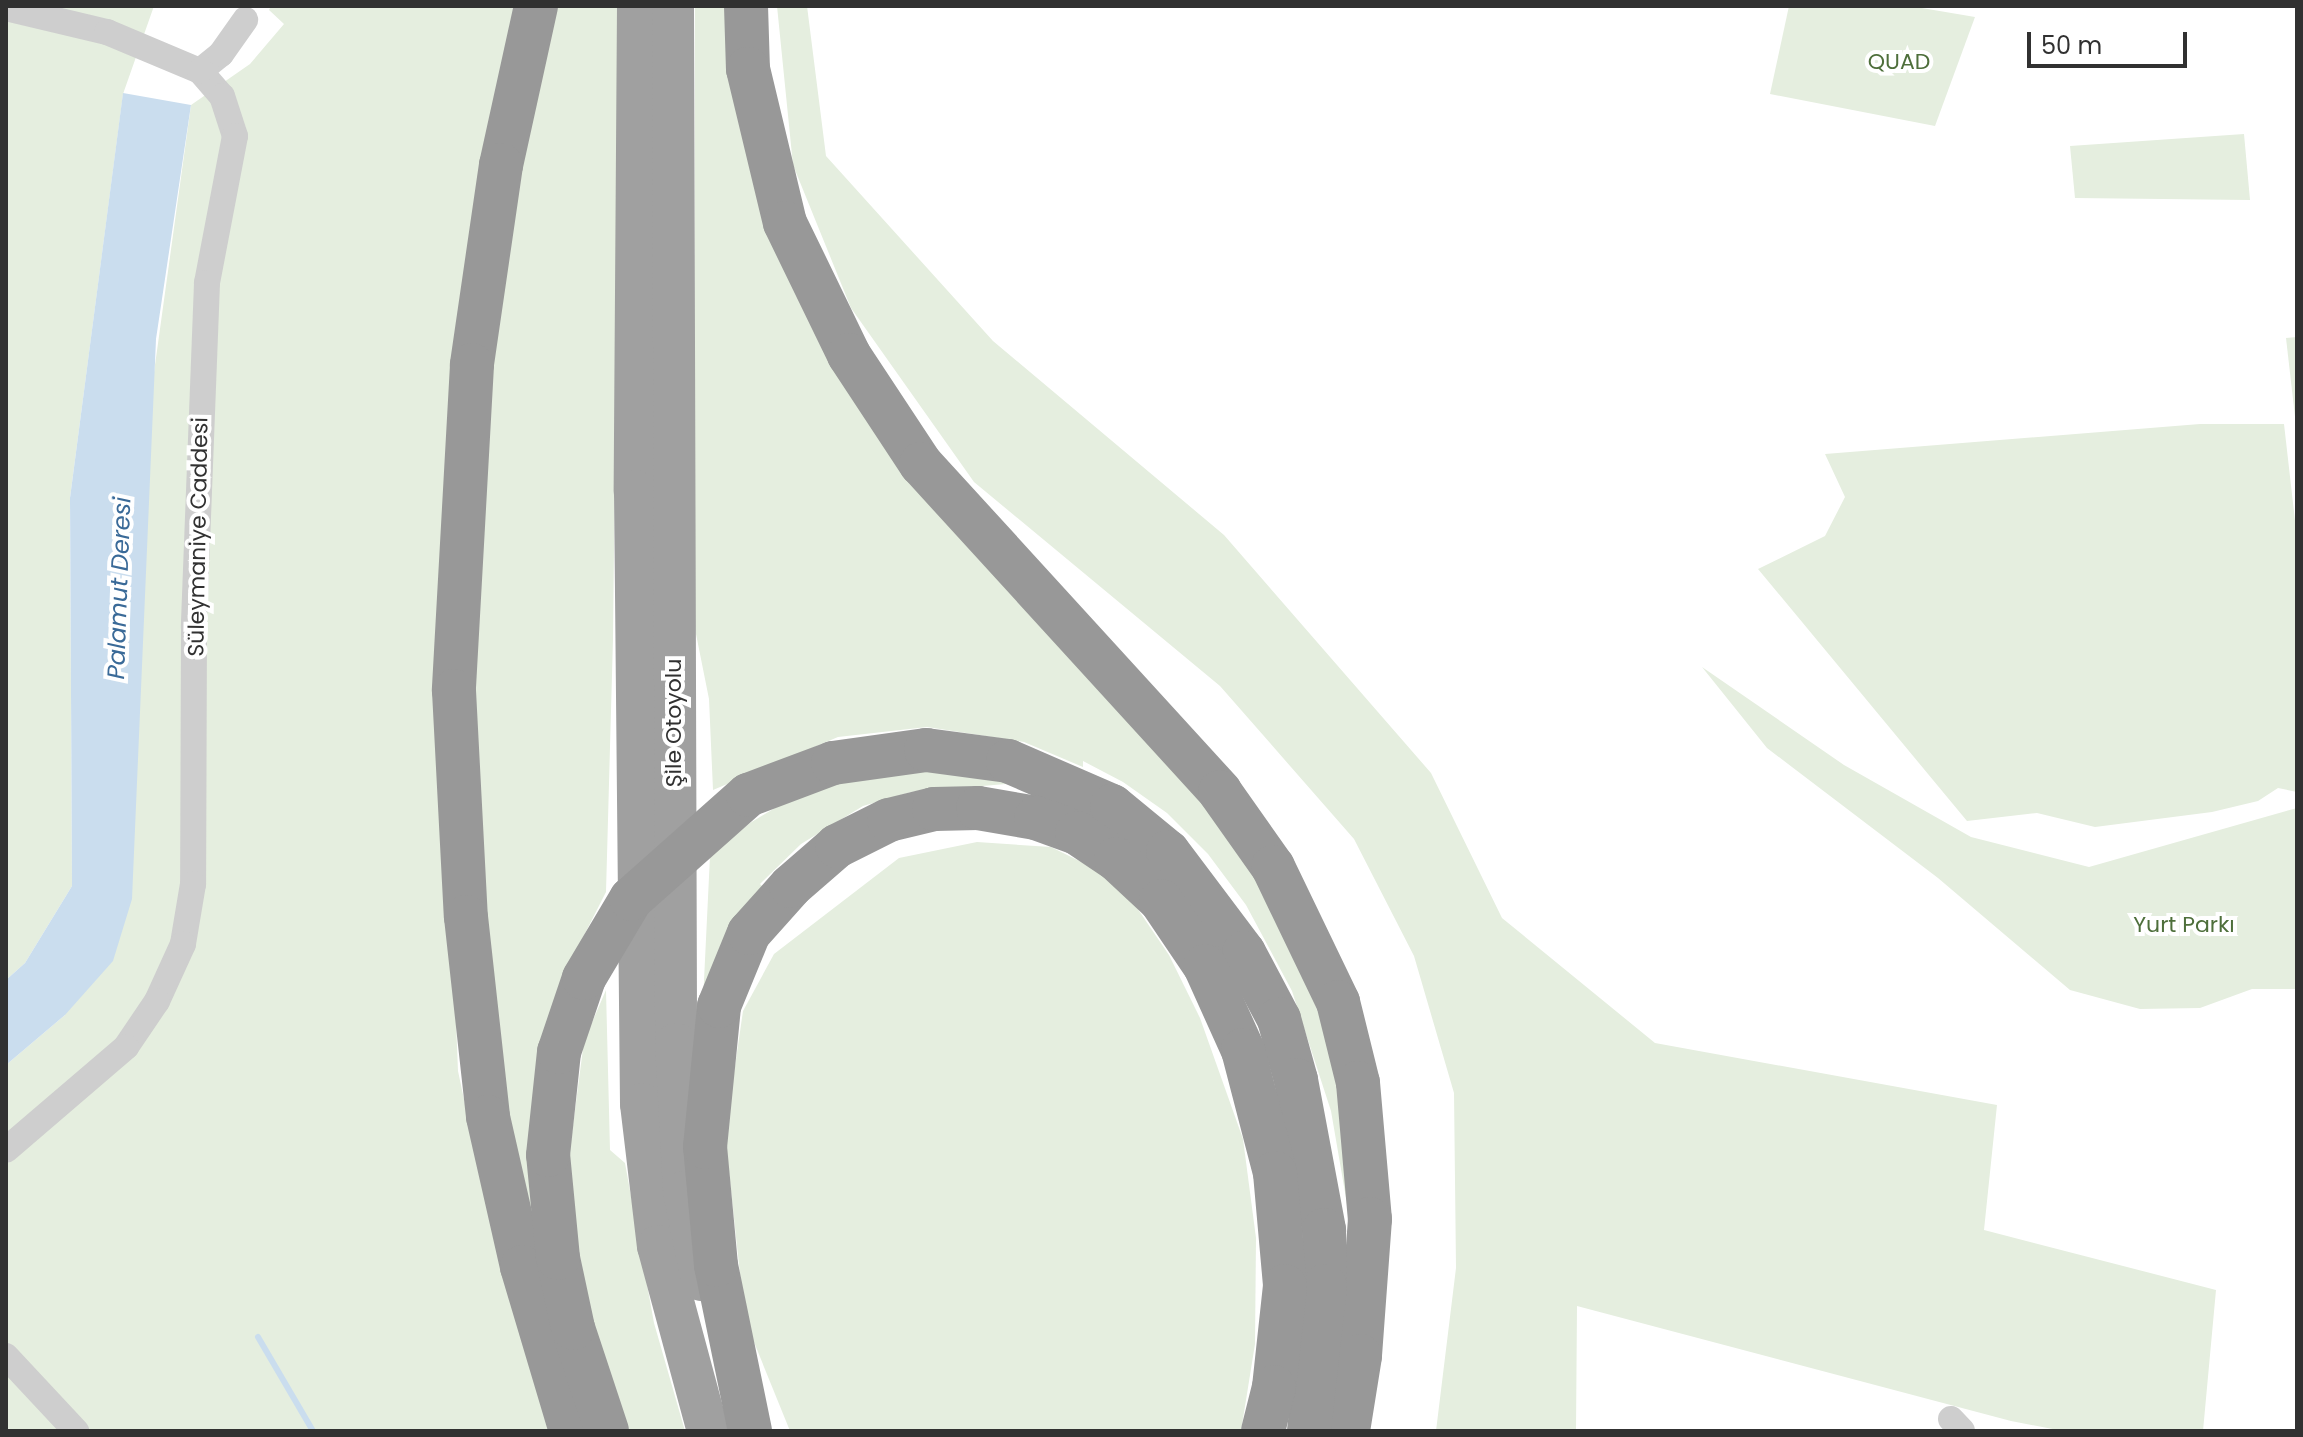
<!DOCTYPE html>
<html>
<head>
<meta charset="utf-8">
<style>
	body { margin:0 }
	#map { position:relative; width:2303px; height:1437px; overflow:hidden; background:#fff; font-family:Poppins,sans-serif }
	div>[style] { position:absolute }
	.green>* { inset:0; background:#e5eedf }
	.water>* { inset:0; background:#caddee }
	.stream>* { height:6px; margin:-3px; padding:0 3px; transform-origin:3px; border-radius:3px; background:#caddee }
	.minor>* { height:26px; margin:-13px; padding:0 13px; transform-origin:13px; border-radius:13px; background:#cecece }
	.trunk>* { height:42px; margin:-21px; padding:0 21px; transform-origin:21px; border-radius:21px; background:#a0a0a0 }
	.motorway>* { height:44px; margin:-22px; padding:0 22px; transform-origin:22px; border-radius:22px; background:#989898 }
	span { translate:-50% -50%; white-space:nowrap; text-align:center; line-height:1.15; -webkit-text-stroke:8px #fff; paint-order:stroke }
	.park-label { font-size:22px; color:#4e6f3b }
	.street-label { font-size:22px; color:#313131 }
	.water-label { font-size:24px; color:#3a6a98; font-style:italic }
	.frame { position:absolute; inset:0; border:8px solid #313131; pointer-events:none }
	.scale { position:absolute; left:2027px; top:32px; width:160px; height:36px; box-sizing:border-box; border:4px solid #313131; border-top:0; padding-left:10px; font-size:24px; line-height:28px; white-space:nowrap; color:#313131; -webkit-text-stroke:6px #fff; paint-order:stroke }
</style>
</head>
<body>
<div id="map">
	<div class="green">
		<div style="clip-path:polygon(6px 6px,154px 6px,123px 94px,70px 498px,72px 886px,25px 963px,6px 980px)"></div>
		<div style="clip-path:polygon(271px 6px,516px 6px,452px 373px,439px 608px,458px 1071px,488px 1213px,550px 1431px,6px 1431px,6px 1065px,65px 1015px,191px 105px,250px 64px,284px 24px,269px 10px)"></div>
		<div style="clip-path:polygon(557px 6px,620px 6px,613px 639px,606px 892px,569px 965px,533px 1249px,493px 1040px,477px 830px,475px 571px,495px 335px,519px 171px)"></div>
		<div style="clip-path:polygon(695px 6px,730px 6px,785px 264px,1272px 891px,1328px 1038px,1346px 1108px,1352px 1233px,1331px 1111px,1292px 991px,1246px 905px,1208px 854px,1167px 813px,1123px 782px,1083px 761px,1083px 767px,1024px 742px,927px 727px,838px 737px,713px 790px,709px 699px,694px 624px)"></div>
		<div style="clip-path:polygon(777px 6px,807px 6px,826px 156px,993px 341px,1224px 535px,1431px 773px,1502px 918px,1655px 1043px,1997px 1105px,1984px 1230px,2216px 1290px,2203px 1431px,2063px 1431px,2011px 1421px,1577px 1306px,1576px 1431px,1436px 1431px,1456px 1268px,1454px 1093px,1414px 956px,1354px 839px,1220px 686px,974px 482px,851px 308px,793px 165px)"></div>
		<div style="clip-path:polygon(1789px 6px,1910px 6px,1975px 17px,1935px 126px,1770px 94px)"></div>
		<div style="clip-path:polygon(2244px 134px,2250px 200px,2075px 198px,2070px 146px)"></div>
		<div style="clip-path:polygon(2297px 337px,2297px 434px,2286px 338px)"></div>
		<div style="clip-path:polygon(2200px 424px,2284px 424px,2297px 538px,2297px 792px,2278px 788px,2258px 801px,2212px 812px,2095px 827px,2037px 813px,1967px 821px,1758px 569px,1825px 536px,1845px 497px,1825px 454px)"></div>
		<div style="clip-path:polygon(1702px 667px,1844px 765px,1971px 837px,2089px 867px,2297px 808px,2297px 989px,2252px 989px,2200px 1008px,2140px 1009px,2070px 990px,1938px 878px,1767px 748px)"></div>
		<div style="clip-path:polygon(926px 769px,1005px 779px,1006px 784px,911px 792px,863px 806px,801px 844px,760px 884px,766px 890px,703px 1001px,710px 856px,750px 823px,810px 787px)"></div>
		<div style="clip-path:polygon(977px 842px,1051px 847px,1118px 880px,1169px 955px,1200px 1018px,1243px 1139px,1256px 1238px,1255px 1344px,1241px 1431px,790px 1431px,745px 1320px,725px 1135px,743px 1011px,774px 954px,899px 858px)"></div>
		<div style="clip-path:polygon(606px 990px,610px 1150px,625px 1163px,654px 1323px,685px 1431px,626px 1431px,589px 1307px,566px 1179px,584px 1041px)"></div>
	</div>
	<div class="water">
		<div style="clip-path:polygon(123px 93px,191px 105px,156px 339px,132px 899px,113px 961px,65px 1015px,6px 1065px,6px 980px,25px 963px,72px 886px,70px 498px)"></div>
	</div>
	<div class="stream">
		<div style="left:258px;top:1337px;width:109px;rotate:59.7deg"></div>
	</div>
	<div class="minor">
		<div style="left:6px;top:8px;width:104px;rotate:13.4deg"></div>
		<div style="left:107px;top:32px;width:101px;rotate:22.8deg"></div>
		<div style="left:200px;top:71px;width:33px;rotate:49deg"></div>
		<div style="left:222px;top:96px;width:42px;rotate:72deg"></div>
		<div style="left:235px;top:136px;width:150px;rotate:100.8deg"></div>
		<div style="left:207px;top:283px;width:344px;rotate:92.2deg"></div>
		<div style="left:194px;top:627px;width:257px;rotate:90.2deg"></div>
		<div style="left:193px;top:884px;width:61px;rotate:99.5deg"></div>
		<div style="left:183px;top:944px;width:63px;rotate:114.5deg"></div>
		<div style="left:157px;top:1001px;width:55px;rotate:124deg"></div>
		<div style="left:126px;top:1047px;width:158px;rotate:139.4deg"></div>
		<div style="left:200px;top:71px;width:27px;rotate:-39deg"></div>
		<div style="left:221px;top:54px;width:42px;rotate:-54.8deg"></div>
		<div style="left:6px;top:1356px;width:103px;rotate:47deg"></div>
		<div style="left:1951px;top:1419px;width:16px;rotate:47deg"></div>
	</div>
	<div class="trunk">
		<div style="left:638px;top:6px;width:485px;rotate:90.4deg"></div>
		<div style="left:635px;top:491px;width:613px;rotate:89.44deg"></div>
		<div style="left:641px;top:1104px;width:143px;rotate:83.2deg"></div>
		<div style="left:658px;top:1246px;width:192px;rotate:74.9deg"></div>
		<div style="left:673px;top:6px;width:1038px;rotate:89.83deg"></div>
		<div style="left:676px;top:1044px;width:148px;rotate:86.9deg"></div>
		<div style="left:684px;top:1192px;width:90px;rotate:78.4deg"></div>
	</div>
	<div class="motorway">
		<div style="left:536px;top:6px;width:163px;rotate:102.4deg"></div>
		<div style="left:501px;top:165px;width:202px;rotate:98.3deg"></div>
		<div style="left:472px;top:365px;width:326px;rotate:93.2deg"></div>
		<div style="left:454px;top:691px;width:226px;rotate:87deg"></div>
		<div style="left:466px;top:917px;width:201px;rotate:83.7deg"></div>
		<div style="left:488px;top:1117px;width:154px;rotate:77.2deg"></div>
		<div style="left:522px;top:1267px;width:171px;rotate:73.4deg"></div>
		<div style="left:746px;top:6px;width:63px;rotate:88.2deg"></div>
		<div style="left:748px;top:69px;width:158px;rotate:76.5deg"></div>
		<div style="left:785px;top:223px;width:147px;rotate:64.1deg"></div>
		<div style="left:849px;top:355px;width:131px;rotate:56.6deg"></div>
		<div style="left:921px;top:464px;width:444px;rotate:47.6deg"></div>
		<div style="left:1220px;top:792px;width:92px;rotate:54.8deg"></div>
		<div style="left:1273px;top:867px;width:150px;rotate:64.3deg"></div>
		<div style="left:1338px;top:1002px;width:83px;rotate:76.1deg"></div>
		<div style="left:1358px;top:1083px;width:137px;rotate:85deg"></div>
		<div style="left:1370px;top:1219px;width:137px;rotate:94.2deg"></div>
		<div style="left:1360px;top:1356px;width:76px;rotate:99.1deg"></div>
		<div style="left:607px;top:1431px;width:108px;rotate:-108.3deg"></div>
		<div style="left:573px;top:1328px;width:72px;rotate:-102.1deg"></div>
		<div style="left:558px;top:1258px;width:103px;rotate:-95.5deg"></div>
		<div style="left:548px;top:1155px;width:104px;rotate:-83.9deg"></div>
		<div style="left:559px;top:1052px;width:78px;rotate:-71.3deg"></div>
		<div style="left:584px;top:978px;width:92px;rotate:-59.3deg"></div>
		<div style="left:631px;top:899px;width:157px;rotate:-41.6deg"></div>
		<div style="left:748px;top:795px;width:91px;rotate:-20.6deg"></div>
		<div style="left:833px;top:763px;width:94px;rotate:-8deg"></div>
		<div style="left:926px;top:750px;width:83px;rotate:7.6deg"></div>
		<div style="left:1008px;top:761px;width:113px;rotate:23.4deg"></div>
		<div style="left:1112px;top:806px;width:72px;rotate:39.4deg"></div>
		<div style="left:1168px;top:852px;width:126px;rotate:53deg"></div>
		<div style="left:1244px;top:953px;width:75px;rotate:62.1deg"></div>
		<div style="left:1279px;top:1019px;width:63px;rotate:74.4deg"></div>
		<div style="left:1296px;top:1080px;width:153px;rotate:79.4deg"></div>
		<div style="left:1324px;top:1230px;width:56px;rotate:89deg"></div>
		<div style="left:1325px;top:1286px;width:146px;rotate:96.3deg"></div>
		<div style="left:750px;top:1431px;width:169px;rotate:-101.6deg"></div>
		<div style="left:716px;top:1265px;width:119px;rotate:-95.3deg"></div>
		<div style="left:705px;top:1147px;width:142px;rotate:-84.3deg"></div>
		<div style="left:719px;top:1006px;width:79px;rotate:-67.7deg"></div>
		<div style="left:749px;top:933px;width:63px;rotate:-48.2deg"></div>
		<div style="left:791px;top:886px;width:61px;rotate:-41deg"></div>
		<div style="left:837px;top:846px;width:58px;rotate:-26.6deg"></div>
		<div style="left:889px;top:820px;width:46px;rotate:-13.7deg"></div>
		<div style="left:934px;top:809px;width:44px;rotate:-1.3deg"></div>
		<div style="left:978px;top:808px;width:59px;rotate:9.8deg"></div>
		<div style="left:1036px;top:818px;width:44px;rotate:20.1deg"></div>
		<div style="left:1077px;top:833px;width:47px;rotate:33.7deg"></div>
		<div style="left:1116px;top:859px;width:62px;rotate:43deg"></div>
		<div style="left:1161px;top:901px;width:78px;rotate:55.9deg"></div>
		<div style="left:1205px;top:966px;width:92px;rotate:65.7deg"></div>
		<div style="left:1243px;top:1050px;width:127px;rotate:75.4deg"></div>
		<div style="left:1275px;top:1173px;width:113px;rotate:84.9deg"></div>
		<div style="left:1285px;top:1286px;width:102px;rotate:96.2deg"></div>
		<div style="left:1274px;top:1387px;width:45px;rotate:104deg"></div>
	</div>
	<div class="park-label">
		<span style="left:1899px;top:62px">QUAD</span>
		<span style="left:2184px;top:925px">Yurt Parkı</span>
	</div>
	<div class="street-label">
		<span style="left:198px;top:537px;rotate:-89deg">Süleymaniye Caddesi</span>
		<span style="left:674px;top:723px;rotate:-90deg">Şile Otoyolu</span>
	</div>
	<div class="water-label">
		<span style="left:119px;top:588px;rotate:-88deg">Palamut Deresi</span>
	</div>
	<div class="frame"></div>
	<div class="scale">50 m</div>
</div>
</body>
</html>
